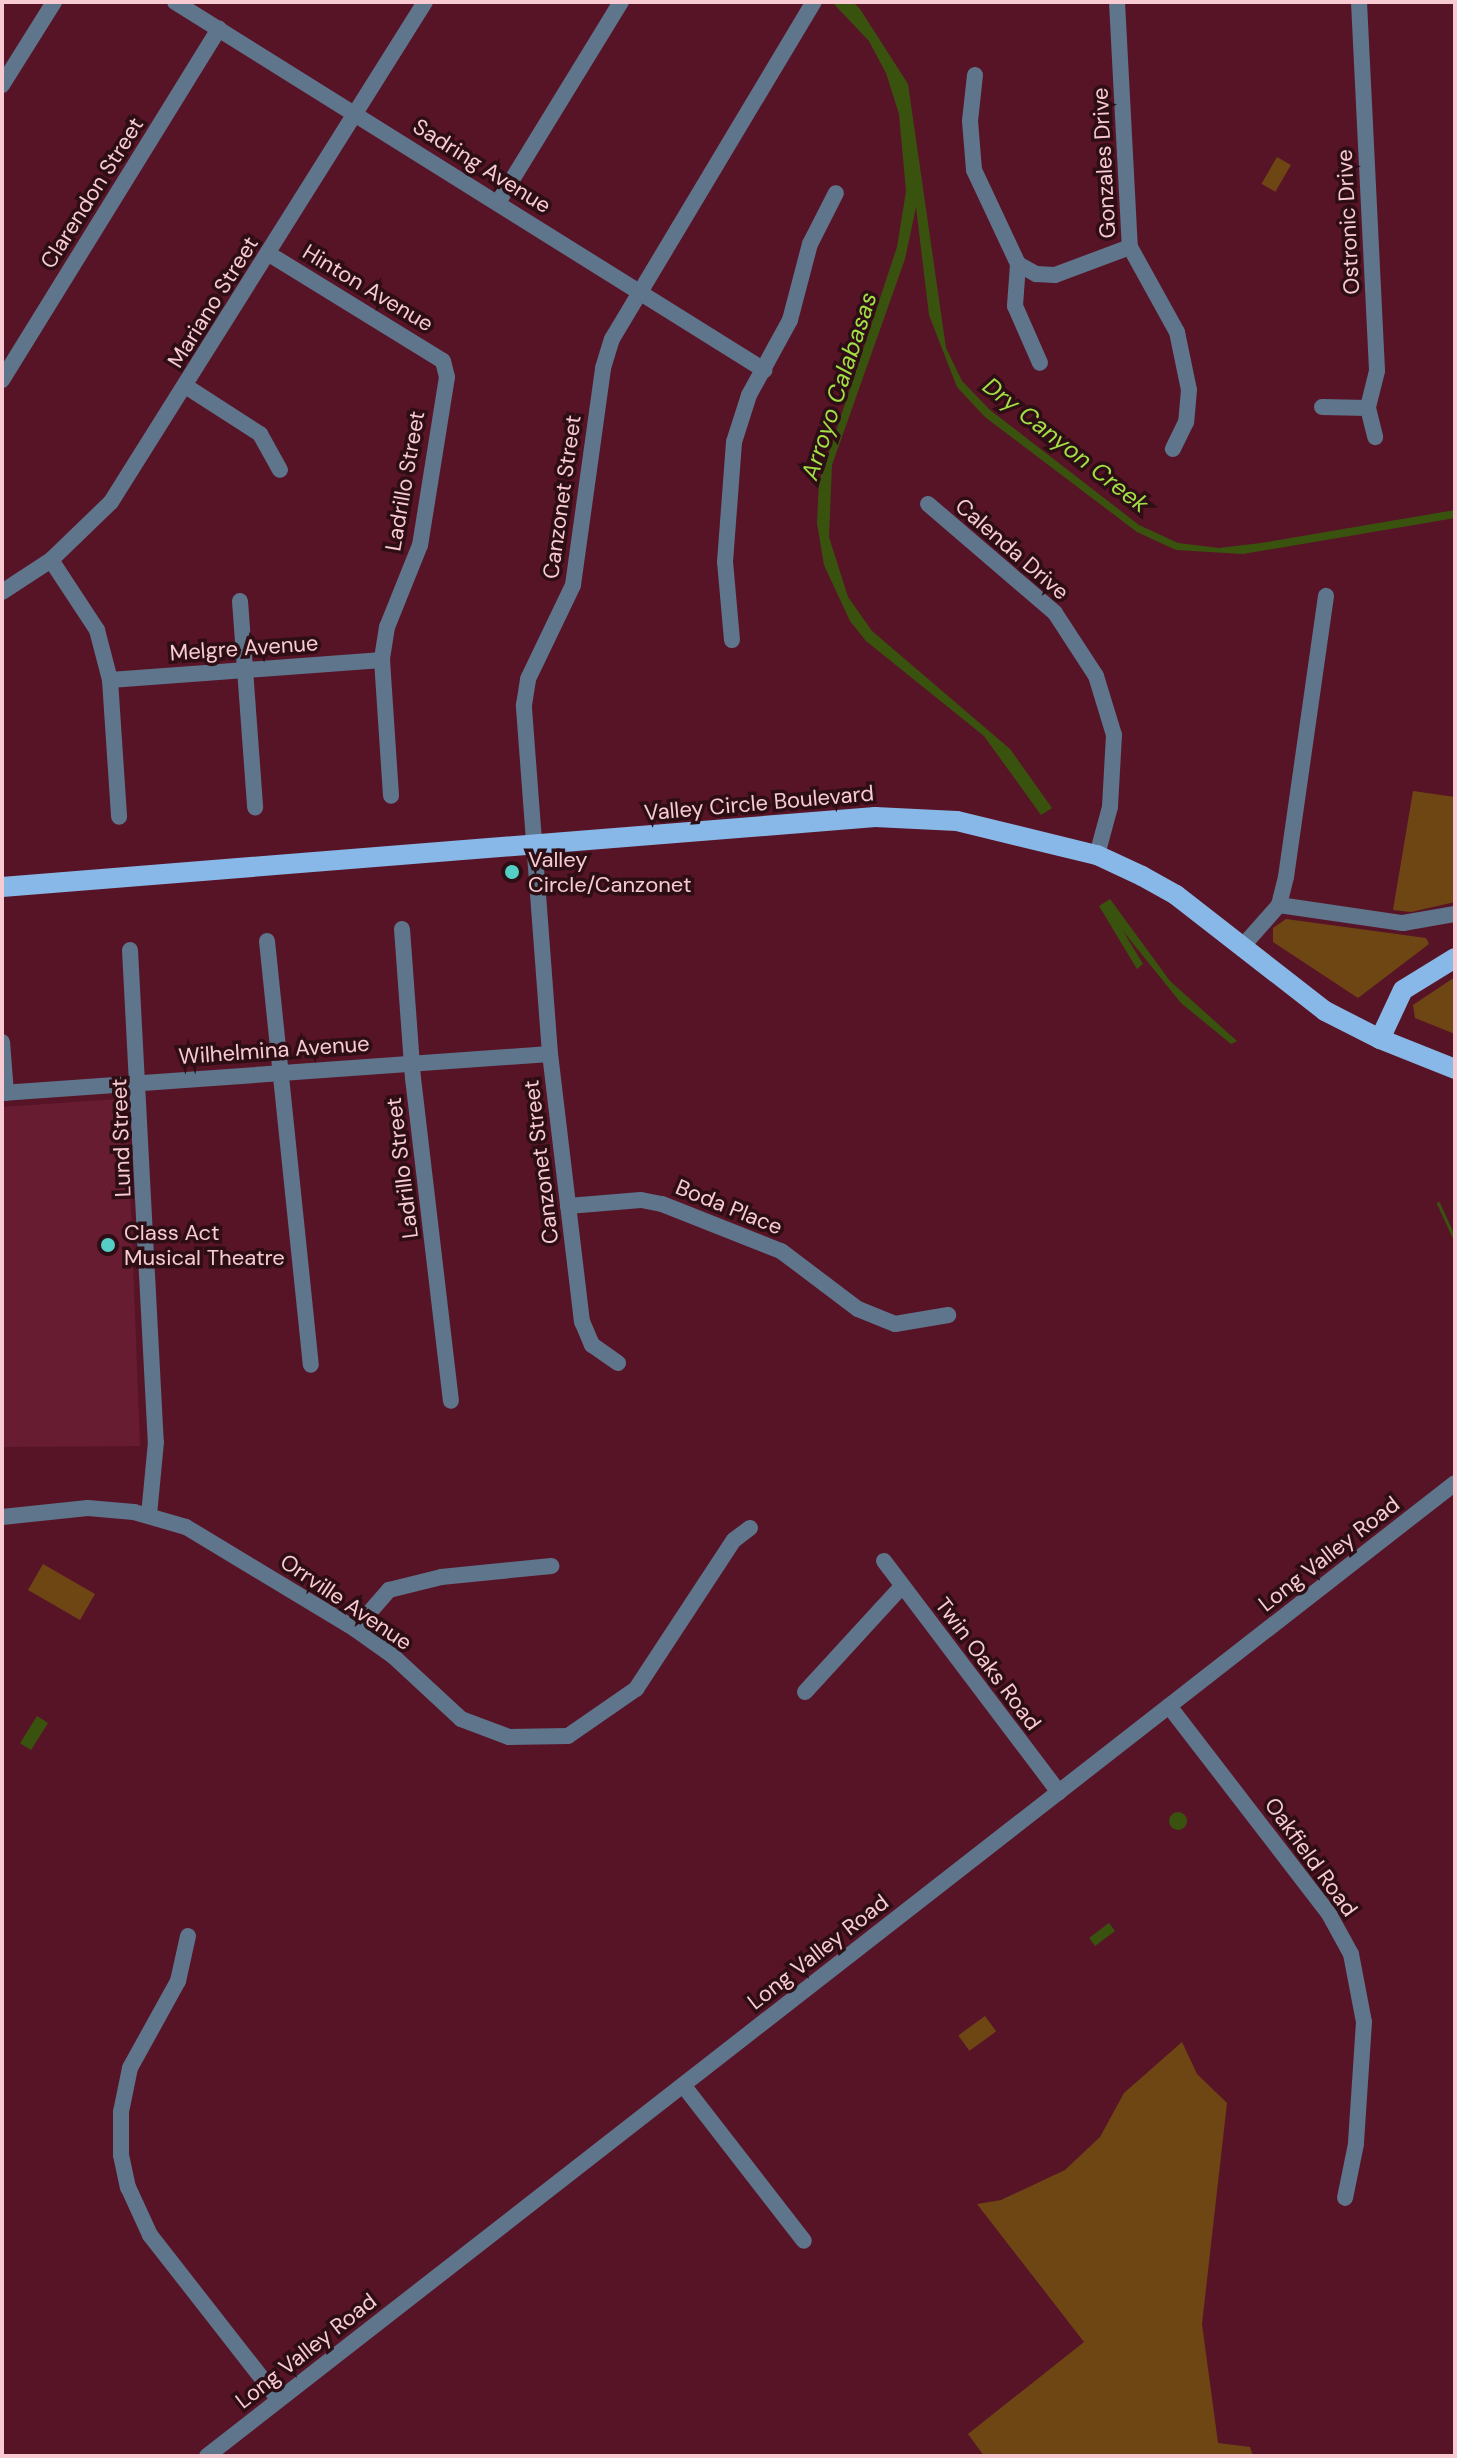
<!DOCTYPE html>
<html>
<head>
<meta charset="utf-8">
<style>
	body { margin:0 }
	#map { position:relative; width:1457px; height:2458px; overflow:hidden; background:#581427; font-family:"DM Sans",sans-serif }
	div>[style] { position:absolute }
	.built>* { inset:0; background:#681c32 }
	.green>* { inset:0; background:#6d4614; transform-origin:0 0 }
	.water>* { inset:0; background:#39530f; transform-origin:0 0 }
	.round { border-radius:50% }
	.stream>* { height:3px; margin:-1.5px; padding:0 1.5px; transform-origin:1.5px; border-radius:1.5px; background:#39530f }
	.minor>* { height:16px; margin:-8px; padding:0 8px; transform-origin:8px; border-radius:8px; background:#5e758c }
	.major>* { height:20px; margin:-10px; padding:0 10px; transform-origin:10px; border-radius:10px; background:#88b8e7 }
	.dots>* { width:22px; height:22px; translate:-50% -50%; box-sizing:border-box; border:4px solid #2c0e14; border-radius:50% }
	span { translate:-50% -50%; white-space:nowrap; text-align:center; line-height:1.15; -webkit-text-stroke:7px #2c0e14; paint-order:stroke }
	.street-label { font-size:22px; color:#f7cbd1 }
	.poi-label { font-size:22px; color:#f7cbd1 }
	.left { translate:0 -50%; text-align:left }
	.water-label { font-size:24px; color:#a2df44; font-style:italic }
	.frame { position:absolute; inset:0; border:4px solid #f7cbd1; pointer-events:none }
</style>
</head>
<body>
<div id="map">
	<div class="built">
		<div style="clip-path:polygon(119px 1099px,127px 1106px,140px 1446px,2px 1447px,2px 1107px)"></div>
	</div>
	<div class="green">
		<div style="left:1277px;top:157px;width:16px;height:31px;rotate:30deg"></div>
		<div style="clip-path:polygon(1413px 791px,1455px 797px,1455px 902px,1411px 912px,1393px 910px)"></div>
		<div style="clip-path:polygon(1286px 919px,1426px 938px,1429px 944px,1358px 998px,1273px 942px,1273px 928px)"></div>
		<div style="clip-path:polygon(1455px 977px,1455px 1034px,1415px 1018px,1413px 1005px)"></div>
		<div style="left:43px;top:1564px;width:60px;height:30px;rotate:30deg"></div>
		<div style="left:985px;top:2016px;width:19px;height:33px;rotate:54deg"></div>
		<div style="clip-path:polygon(1182px 2042px,1197px 2074px,1227px 2103px,1202px 2324px,1218px 2443px,1250px 2447px,1253px 2456px,984px 2456px,968px 2434px,1084px 2342px,977px 2204px,1001px 2200px,1065px 2170px,1100px 2137px,1124px 2093px)"></div>
	</div>
	<div class="water">
		<div style="clip-path:polygon(832px 2px,853px 2px,860px 9px,908px 84px,946px 348px,962px 381px,990px 410px,1139px 525px,1178px 543px,1219px 548px,1261px 543px,1455px 510px,1455px 518px,1243px 554px,1176px 550px,1137px 532px,985px 417px,957px 387px,929px 315px,916px 207px,905px 259px,832px 465px,829px 537px,848px 597px,872px 631px,1010px 749px,1052px 808px,1041px 815px,984px 736px,866px 641px,850px 621px,824px 565px,817px 523px,819px 482px,897px 247px,906px 191px,899px 114px,886px 73px,869px 41px)"></div>
		<div style="clip-path:polygon(1110px 899px,1170px 981px,1237px 1041px,1231px 1044px,1181px 1003px,1123px 931px,1143px 964px,1137px 969px,1099px 906px)"></div>
		<div style="left:37px;top:1716px;width:13px;height:32px;rotate:32deg"></div>
		<div class="round" style="left:1169px;top:1812px;width:18px;height:18px"></div>
		<div style="left:1109px;top:1923px;width:10px;height:25px;rotate:53deg"></div>
	</div>
	<div class="stream">
		<div style="left:1438px;top:1203px;width:41px;rotate:65.3deg"></div>
	</div>
	<div class="minor">
		<div style="left:175px;top:2px;width:695px;rotate:32deg"></div>
		<div style="left:1117px;top:2px;width:245px;rotate:87deg"></div>
		<div style="left:1130px;top:247px;width:97px;rotate:61.1deg"></div>
		<div style="left:1177px;top:332px;width:59px;rotate:78.3deg"></div>
		<div style="left:1189px;top:390px;width:32px;rotate:95deg"></div>
		<div style="left:1186px;top:422px;width:30px;rotate:116deg"></div>
		<div style="left:1359px;top:2px;width:369px;rotate:87.2deg"></div>
		<div style="left:1377px;top:371px;width:38px;rotate:104deg"></div>
		<div style="left:1368px;top:408px;width:30px;rotate:76deg"></div>
		<div style="left:975px;top:75px;width:46px;rotate:96.2deg"></div>
		<div style="left:970px;top:121px;width:49px;rotate:85.3deg"></div>
		<div style="left:974px;top:170px;width:104px;rotate:64.9deg"></div>
		<div style="left:1018px;top:264px;width:21px;rotate:29deg"></div>
		<div style="left:1036px;top:274px;width:19px;rotate:3deg"></div>
		<div style="left:1055px;top:275px;width:80px;rotate:-20.5deg"></div>
		<div style="left:2px;top:85px;width:98px;rotate:-57.9deg"></div>
		<div style="left:499px;top:201px;width:233px;rotate:-58.5deg"></div>
		<div style="left:269px;top:254px;width:204px;rotate:31.6deg"></div>
		<div style="left:443px;top:361px;width:16px;rotate:76deg"></div>
		<div style="left:447px;top:377px;width:170px;rotate:99.1deg"></div>
		<div style="left:420px;top:545px;width:88px;rotate:111.9deg"></div>
		<div style="left:387px;top:627px;width:33px;rotate:99deg"></div>
		<div style="left:382px;top:660px;width:136px;rotate:86.2deg"></div>
		<div style="left:1018px;top:264px;width:42px;rotate:94.1deg"></div>
		<div style="left:1015px;top:306px;width:62px;rotate:66.3deg"></div>
		<div style="left:2px;top:380px;width:413px;rotate:-58.3deg"></div>
		<div style="left:187px;top:387px;width:87px;rotate:32.8deg"></div>
		<div style="left:260px;top:434px;width:41px;rotate:60.9deg"></div>
		<div style="left:1322px;top:407px;width:46px;rotate:1.2deg"></div>
		<div style="left:928px;top:504px;width:167px;rotate:40.6deg"></div>
		<div style="left:1055px;top:613px;width:75px;rotate:56.9deg"></div>
		<div style="left:1096px;top:676px;width:62px;rotate:73deg"></div>
		<div style="left:1114px;top:735px;width:72px;rotate:93.2deg"></div>
		<div style="left:1110px;top:807px;width:50px;rotate:105.2deg"></div>
		<div style="left:51px;top:560px;width:84px;rotate:56.7deg"></div>
		<div style="left:97px;top:630px;width:52px;rotate:75.4deg"></div>
		<div style="left:110px;top:680px;width:137px;rotate:86.2deg"></div>
		<div style="left:2px;top:592px;width:59px;rotate:-33.1deg"></div>
		<div style="left:51px;top:560px;width:83px;rotate:-44deg"></div>
		<div style="left:111px;top:502px;width:590px;rotate:-57.87deg"></div>
		<div style="left:240px;top:601px;width:207px;rotate:85.8deg"></div>
		<div style="left:732px;top:640px;width:78px;rotate:-95.1deg"></div>
		<div style="left:725px;top:562px;width:120px;rotate:-85.7deg"></div>
		<div style="left:734px;top:442px;width:49px;rotate:-72.3deg"></div>
		<div style="left:749px;top:395px;width:85px;rotate:-61.3deg"></div>
		<div style="left:790px;top:320px;width:79px;rotate:-75.3deg"></div>
		<div style="left:810px;top:244px;width:57px;rotate:-63deg"></div>
		<div style="left:110px;top:680px;width:273px;rotate:-4.2deg"></div>
		<div style="left:1279px;top:905px;width:125px;rotate:8.3deg"></div>
		<div style="left:1403px;top:923px;width:53px;rotate:-9.8deg"></div>
		<div style="left:402px;top:929px;width:149px;rotate:85.8deg"></div>
		<div style="left:413px;top:1078px;width:325px;rotate:83.3deg"></div>
		<div style="left:267px;top:941px;width:426px;rotate:84.1deg"></div>
		<div style="left:1241px;top:948px;width:57px;rotate:-48.5deg"></div>
		<div style="left:1279px;top:905px;width:29px;rotate:-76deg"></div>
		<div style="left:1286px;top:877px;width:284px;rotate:-81.9deg"></div>
		<div style="left:130px;top:950px;width:493px;rotate:87deg"></div>
		<div style="left:156px;top:1442px;width:73px;rotate:95.5deg"></div>
		<div style="left:2px;top:1042px;width:51px;rotate:85.5deg"></div>
		<div style="left:2px;top:1093px;width:549px;rotate:-4.07deg"></div>
		<div style="left:568px;top:1206px;width:73px;rotate:-4.7deg"></div>
		<div style="left:641px;top:1200px;width:21px;rotate:11deg"></div>
		<div style="left:662px;top:1204px;width:128px;rotate:21.6deg"></div>
		<div style="left:781px;top:1251px;width:96px;rotate:37deg"></div>
		<div style="left:858px;top:1309px;width:40px;rotate:22deg"></div>
		<div style="left:895px;top:1324px;width:54px;rotate:-9.6deg"></div>
		<div style="left:618px;top:1363px;width:32px;rotate:-145deg"></div>
		<div style="left:592px;top:1345px;width:25px;rotate:-113deg"></div>
		<div style="left:582px;top:1322px;width:270px;rotate:-96.8deg"></div>
		<div style="left:550px;top:1054px;width:350px;rotate:-94.3deg"></div>
		<div style="left:524px;top:705px;width:26px;rotate:-81deg"></div>
		<div style="left:528px;top:679px;width:104px;rotate:-64.4deg"></div>
		<div style="left:573px;top:585px;width:219px;rotate:-82.1deg"></div>
		<div style="left:603px;top:368px;width:30px;rotate:-73deg"></div>
		<div style="left:612px;top:339px;width:393px;rotate:-59.1deg"></div>
		<div style="left:2px;top:1517px;width:86px;rotate:-6deg"></div>
		<div style="left:88px;top:1508px;width:46px;rotate:5deg"></div>
		<div style="left:134px;top:1512px;width:54px;rotate:16.1deg"></div>
		<div style="left:186px;top:1527px;width:197px;rotate:31.1deg"></div>
		<div style="left:355px;top:1629px;width:47px;rotate:35.4deg"></div>
		<div style="left:393px;top:1656px;width:93px;rotate:42.8deg"></div>
		<div style="left:461px;top:1719px;width:51px;rotate:20.6deg"></div>
		<div style="left:509px;top:1737px;width:59px;rotate:-1deg"></div>
		<div style="left:568px;top:1736px;width:83px;rotate:-34.7deg"></div>
		<div style="left:636px;top:1689px;width:178px;rotate:-56.7deg"></div>
		<div style="left:734px;top:1540px;width:20px;rotate:-37deg"></div>
		<div style="left:884px;top:1561px;width:290px;rotate:52.9deg"></div>
		<div style="left:355px;top:1629px;width:52px;rotate:-48.9deg"></div>
		<div style="left:389px;top:1590px;width:54px;rotate:-14deg"></div>
		<div style="left:441px;top:1577px;width:111px;rotate:-5.7deg"></div>
		<div style="left:805px;top:1692px;width:144px;rotate:-47.5deg"></div>
		<div style="left:1169px;top:1706px;width:262px;rotate:52.4deg"></div>
		<div style="left:1329px;top:1914px;width:46px;rotate:61.2deg"></div>
		<div style="left:1351px;top:1954px;width:69px;rotate:79.2deg"></div>
		<div style="left:1364px;top:2022px;width:122px;rotate:93.8deg"></div>
		<div style="left:1356px;top:2144px;width:55px;rotate:101.5deg"></div>
		<div style="left:188px;top:1936px;width:46px;rotate:102.5deg"></div>
		<div style="left:178px;top:1981px;width:99px;rotate:118.9deg"></div>
		<div style="left:130px;top:2068px;width:45px;rotate:101.6deg"></div>
		<div style="left:121px;top:2112px;width:43px;rotate:90deg"></div>
		<div style="left:121px;top:2155px;width:33px;rotate:78deg"></div>
		<div style="left:128px;top:2187px;width:53px;rotate:65.4deg"></div>
		<div style="left:150px;top:2235px;width:209px;rotate:52deg"></div>
		<div style="left:683px;top:2085px;width:197px;rotate:52.2deg"></div>
		<div style="left:207px;top:2456px;width:1582px;rotate:-37.94deg"></div>
	</div>
	<div class="major">
		<div style="left:2px;top:887px;width:876px;rotate:-4.58deg"></div>
		<div style="left:875px;top:817px;width:82px;rotate:2.8deg"></div>
		<div style="left:957px;top:821px;width:144px;rotate:13.7deg"></div>
		<div style="left:1097px;top:855px;width:50px;rotate:25deg"></div>
		<div style="left:1142px;top:876px;width:39px;rotate:29deg"></div>
		<div style="left:1176px;top:895px;width:189px;rotate:37.9deg"></div>
		<div style="left:1325px;top:1011px;width:62px;rotate:27deg"></div>
		<div style="left:1380px;top:1039px;width:81px;rotate:21.8deg"></div>
		<div style="left:1380px;top:1039px;width:54px;rotate:-64.9deg"></div>
		<div style="left:1403px;top:990px;width:61px;rotate:-31.6deg"></div>
	</div>
	<div class="dots">
		<div style="left:512px;top:872px;background:#55cec5"></div>
		<div style="left:108px;top:1245px;background:#55cec5"></div>
	</div>
	<div class="street-label">
		<span style="left:1104px;top:163px;rotate:-93deg">Gonzales Drive</span>
		<span style="left:482px;top:166px;rotate:32deg">Sadring Avenue</span>
		<span style="left:92px;top:193px;rotate:-58deg">Clarendon Street</span>
		<span style="left:1348px;top:222px;rotate:-93deg">Ostronic Drive</span>
		<span style="left:368px;top:288px;rotate:31deg">Hinton Avenue</span>
		<span style="left:213px;top:302px;rotate:-58deg">Mariano Street</span>
		<span style="left:405px;top:481px;rotate:-80deg">Ladrillo Street</span>
		<span style="left:562px;top:497px;rotate:-82deg">Canzonet Street</span>
		<span style="left:1012px;top:549px;rotate:41deg">Calenda Drive</span>
		<span style="left:244px;top:648px;rotate:-4deg">Melgre Avenue</span>
		<span style="left:759px;top:803px;rotate:-5deg">Valley Circle Boulevard</span>
		<span style="left:274px;top:1050px;rotate:-4deg">Wilhelmina Avenue</span>
		<span style="left:121px;top:1138px;rotate:-92deg">Lund Street</span>
		<span style="left:541px;top:1162px;rotate:-97deg">Canzonet Street</span>
		<span style="left:402px;top:1168px;rotate:-97deg">Ladrillo Street</span>
		<span style="left:729px;top:1207px;rotate:22deg">Boda Place</span>
		<span style="left:1329px;top:1554px;rotate:-38deg">Long Valley Road</span>
		<span style="left:346px;top:1602px;rotate:34deg">Orrville Avenue</span>
		<span style="left:988px;top:1664px;rotate:53deg">Twin Oaks Road</span>
		<span style="left:1311px;top:1857px;rotate:54deg">Oakfield Road</span>
		<span style="left:818px;top:1952px;rotate:-38deg">Long Valley Road</span>
		<span style="left:306px;top:2351px;rotate:-38deg">Long Valley Road</span>
	</div>
	<div class="poi-label">
		<span class="left" style="left:528px;top:872px">Valley<br>Circle/Canzonet</span>
		<span class="left" style="left:124px;top:1245px">Class Act<br>Musical Theatre</span>
	</div>
	<div class="water-label">
		<span style="left:839px;top:386px;rotate:-72deg">Arroyo Calabasas</span>
		<span style="left:1066px;top:445px;rotate:38deg">Dry Canyon Creek</span>
	</div>
	<div class="frame"></div>
</div>
</body>
</html>
